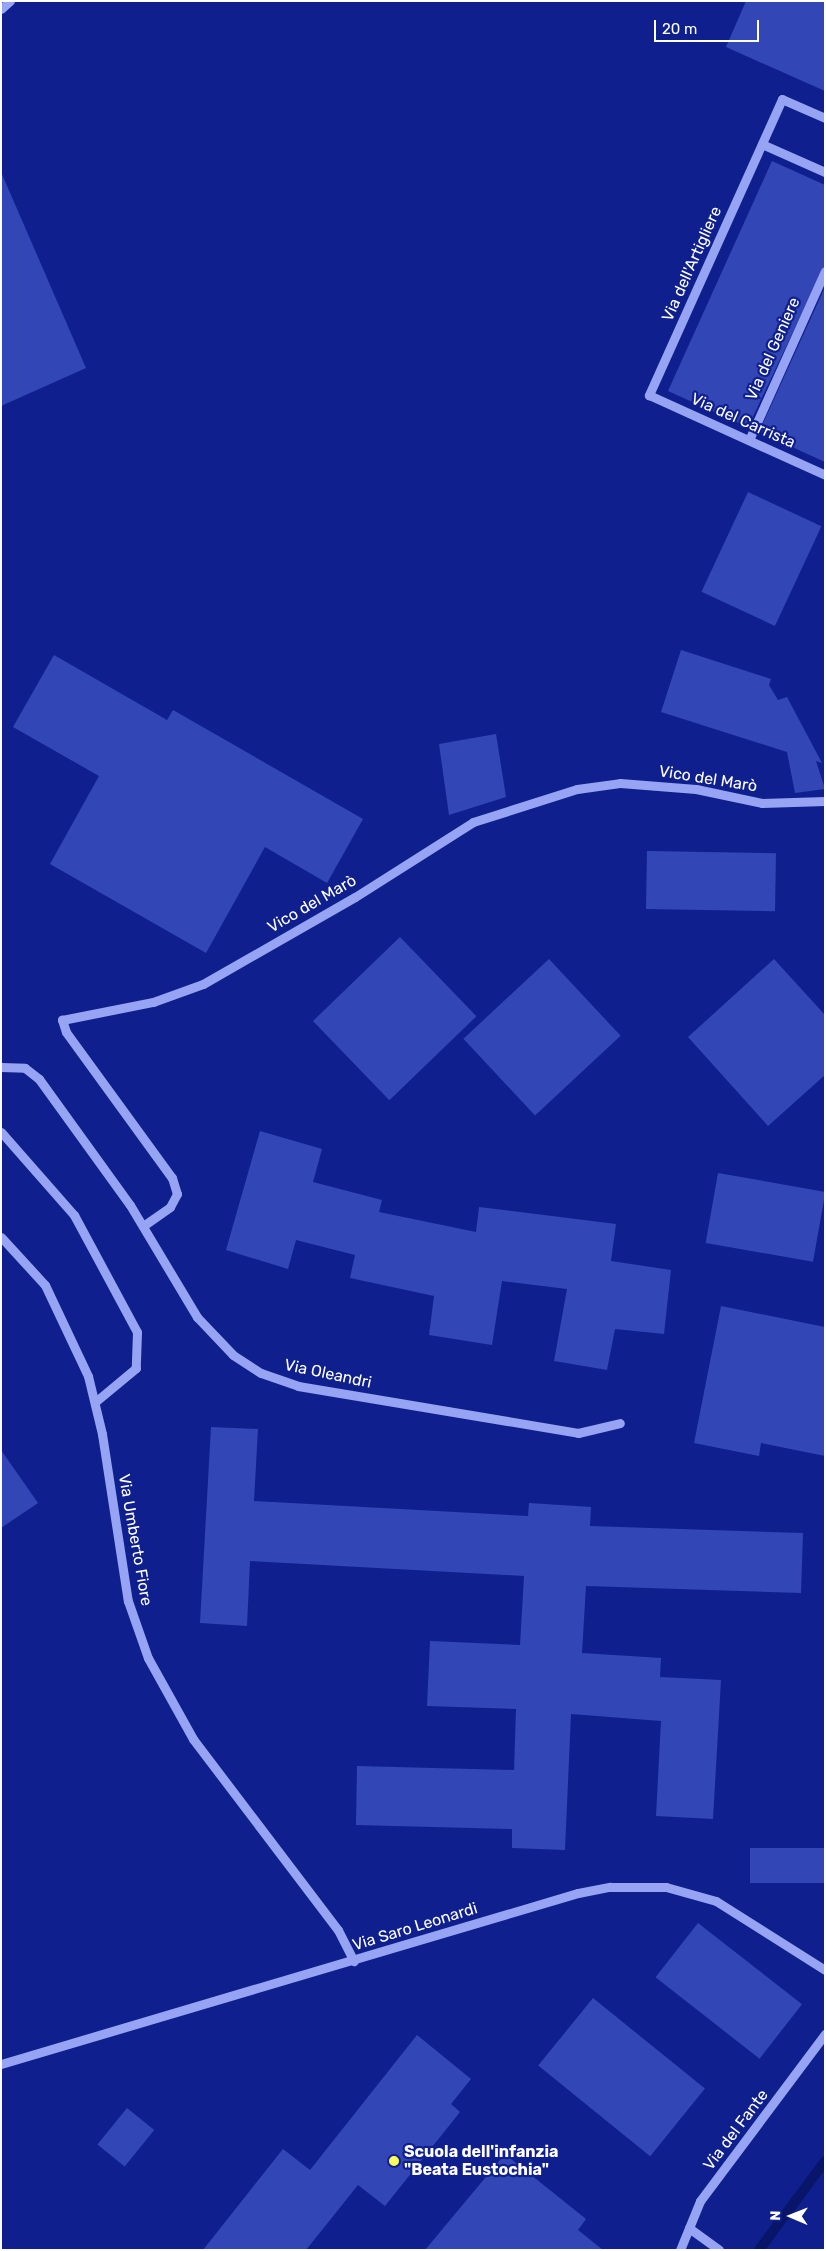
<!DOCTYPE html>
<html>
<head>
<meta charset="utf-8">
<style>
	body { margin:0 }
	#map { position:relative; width:826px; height:2251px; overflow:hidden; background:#0f208e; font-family:Rubik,sans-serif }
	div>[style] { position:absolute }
	.stream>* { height:10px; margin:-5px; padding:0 5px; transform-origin:5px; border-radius:5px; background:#081569 }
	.building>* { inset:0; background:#3346b6; transform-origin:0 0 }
	.minor>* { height:9px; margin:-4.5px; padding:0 4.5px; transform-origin:4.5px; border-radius:4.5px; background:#96a4f3 }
	.dots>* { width:14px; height:14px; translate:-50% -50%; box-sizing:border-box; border:2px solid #0f208e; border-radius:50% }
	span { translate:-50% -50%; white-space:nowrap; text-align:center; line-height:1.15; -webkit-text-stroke:4.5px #0f208e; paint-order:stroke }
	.street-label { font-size:16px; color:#fff }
	.poi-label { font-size:16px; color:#fff; font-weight:700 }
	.left { translate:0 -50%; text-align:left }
	.frame { position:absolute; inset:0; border:2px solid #fff; pointer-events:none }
	.north { position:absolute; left:766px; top:2191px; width:50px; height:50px; -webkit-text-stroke:4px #0f208e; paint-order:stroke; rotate:271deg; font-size:14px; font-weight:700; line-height:20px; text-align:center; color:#fff }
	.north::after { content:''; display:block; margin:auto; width:18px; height:22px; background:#fff; clip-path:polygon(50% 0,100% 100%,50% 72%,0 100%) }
	.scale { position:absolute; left:654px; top:20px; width:105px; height:22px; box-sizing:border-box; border:2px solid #fff; border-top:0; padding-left:6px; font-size:15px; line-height:18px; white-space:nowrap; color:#fff; -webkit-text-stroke:4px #0f208e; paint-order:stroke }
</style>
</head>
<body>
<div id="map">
	<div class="stream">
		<div style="left:759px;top:2250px;width:111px;rotate:-53.4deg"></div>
	</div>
	<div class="building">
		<div style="clip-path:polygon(746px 1px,825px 1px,825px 91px,726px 47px)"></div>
		<div style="clip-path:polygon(772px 161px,825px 185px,825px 265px,748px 427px,668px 391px)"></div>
		<div style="clip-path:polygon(1px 172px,86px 368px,1px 406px)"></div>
		<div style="clip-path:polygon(825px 287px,825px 462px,759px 432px)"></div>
		<div style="left:748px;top:492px;width:81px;height:110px;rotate:25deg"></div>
		<div style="clip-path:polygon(681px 650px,771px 679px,769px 685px,778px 700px,787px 697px,822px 763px,816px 761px,825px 789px,795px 793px,787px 752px,661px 712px)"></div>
		<div style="clip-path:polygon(54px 655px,167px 720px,173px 710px,363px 819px,327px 883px,265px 847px,206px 953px,50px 864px,99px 776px,13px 727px)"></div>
		<div style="clip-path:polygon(496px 734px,506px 797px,449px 815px,439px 744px)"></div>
		<div style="left:647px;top:851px;width:129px;height:58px;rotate:1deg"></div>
		<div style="left:400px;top:937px;width:110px;height:121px;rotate:46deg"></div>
		<div style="left:549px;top:959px;width:105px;height:117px;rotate:47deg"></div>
		<div style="clip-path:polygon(774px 959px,825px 1015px,825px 1075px,768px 1126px,688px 1037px)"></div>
		<div style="clip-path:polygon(260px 1131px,322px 1149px,313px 1182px,382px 1200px,379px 1212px,476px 1232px,479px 1207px,616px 1224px,611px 1261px,671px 1270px,664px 1334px,615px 1329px,607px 1370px,554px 1361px,567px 1289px,502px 1281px,492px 1345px,429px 1335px,434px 1296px,350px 1278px,355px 1255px,296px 1240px,288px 1269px,226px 1250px)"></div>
		<div style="left:718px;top:1173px;width:109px;height:71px;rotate:10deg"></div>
		<div style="clip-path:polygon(721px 1306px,825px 1327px,825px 1456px,761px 1443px,759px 1456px,694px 1443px)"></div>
		<div style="clip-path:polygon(211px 1427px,258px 1429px,254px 1501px,528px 1516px,529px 1503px,591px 1507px,590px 1526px,803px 1533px,801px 1593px,586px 1586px,582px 1653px,661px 1658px,660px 1677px,721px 1680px,713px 1819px,656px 1816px,661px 1721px,571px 1714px,565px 1850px,512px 1848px,512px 1829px,356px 1825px,357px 1766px,514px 1770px,516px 1709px,427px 1706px,430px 1641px,520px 1645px,524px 1576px,250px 1561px,247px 1626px,200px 1623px)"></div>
		<div style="clip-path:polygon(1px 1450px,38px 1503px,1px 1528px)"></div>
		<div style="left:825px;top:1848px;width:35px;height:75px;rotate:90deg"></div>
		<div style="left:698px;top:1923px;width:132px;height:69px;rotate:38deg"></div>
		<div style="left:593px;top:1998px;width:144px;height:87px;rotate:39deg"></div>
		<div style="clip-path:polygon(417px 2035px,471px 2079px,451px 2104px,460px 2112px,385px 2206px,358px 2185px,306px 2250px,203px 2250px,283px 2149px,310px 2170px)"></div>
		<div style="left:127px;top:2108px;width:35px;height:47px;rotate:39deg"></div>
		<div style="clip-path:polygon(505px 2154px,586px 2219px,578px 2230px,603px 2250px,425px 2250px)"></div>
	</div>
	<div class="minor">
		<div style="left:1px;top:9px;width:12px;rotate:-42deg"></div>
		<div style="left:825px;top:118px;width:47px;rotate:-156.2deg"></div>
		<div style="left:782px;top:99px;width:325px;rotate:114.2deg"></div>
		<div style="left:649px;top:395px;width:193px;rotate:24.4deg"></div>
		<div style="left:762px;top:144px;width:69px;rotate:24deg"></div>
		<div style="left:749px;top:440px;width:185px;rotate:-65.8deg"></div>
		<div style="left:1px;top:1067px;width:24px;rotate:2deg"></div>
		<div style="left:25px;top:1068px;width:18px;rotate:38deg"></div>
		<div style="left:39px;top:1079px;width:155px;rotate:54.2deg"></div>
		<div style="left:130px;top:1205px;width:131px;rotate:59.1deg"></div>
		<div style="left:197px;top:1317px;width:52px;rotate:46.5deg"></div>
		<div style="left:233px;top:1355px;width:33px;rotate:33deg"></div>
		<div style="left:261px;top:1373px;width:39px;rotate:19deg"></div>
		<div style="left:298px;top:1386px;width:284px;rotate:9.5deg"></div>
		<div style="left:578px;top:1433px;width:43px;rotate:-13.4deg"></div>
		<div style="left:1px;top:1132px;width:111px;rotate:48.7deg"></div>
		<div style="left:74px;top:1215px;width:133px;rotate:61.7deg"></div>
		<div style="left:137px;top:1332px;width:36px;rotate:92deg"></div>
		<div style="left:136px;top:1368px;width:53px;rotate:140.3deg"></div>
		<div style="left:143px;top:1226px;width:33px;rotate:-35deg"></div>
		<div style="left:170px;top:1207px;width:15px;rotate:-62deg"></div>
		<div style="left:177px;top:1194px;width:17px;rotate:-107deg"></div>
		<div style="left:172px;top:1178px;width:180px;rotate:-126deg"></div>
		<div style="left:66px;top:1032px;width:13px;rotate:-108deg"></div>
		<div style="left:62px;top:1020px;width:93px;rotate:-11.2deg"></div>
		<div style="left:153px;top:1002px;width:53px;rotate:-19.8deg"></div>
		<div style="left:203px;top:984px;width:175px;rotate:-29.8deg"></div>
		<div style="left:355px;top:897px;width:140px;rotate:-32.4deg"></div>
		<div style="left:473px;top:822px;width:109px;rotate:-17.6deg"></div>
		<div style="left:577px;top:789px;width:43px;rotate:-7.9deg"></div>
		<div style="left:620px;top:783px;width:76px;rotate:4.5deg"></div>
		<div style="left:696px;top:789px;width:67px;rotate:12deg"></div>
		<div style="left:762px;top:803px;width:63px;rotate:-1.8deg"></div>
		<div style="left:1px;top:1237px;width:65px;rotate:47.5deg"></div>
		<div style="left:45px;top:1285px;width:101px;rotate:64.7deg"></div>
		<div style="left:88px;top:1376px;width:60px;rotate:76.4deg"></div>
		<div style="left:102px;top:1434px;width:169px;rotate:81.2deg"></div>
		<div style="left:128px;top:1601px;width:60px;rotate:70.7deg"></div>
		<div style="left:148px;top:1658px;width:93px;rotate:60.9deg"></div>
		<div style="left:193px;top:1739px;width:240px;rotate:52.8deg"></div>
		<div style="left:338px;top:1930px;width:35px;rotate:63deg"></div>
		<div style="left:1px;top:2064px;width:602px;rotate:-16.51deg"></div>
		<div style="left:578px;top:1893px;width:33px;rotate:-11deg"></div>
		<div style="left:610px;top:1887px;width:56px"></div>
		<div style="left:666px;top:1887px;width:52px;rotate:15.6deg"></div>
		<div style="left:716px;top:1901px;width:129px;rotate:32.3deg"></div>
		<div style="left:689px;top:2228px;width:37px;rotate:36deg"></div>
		<div style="left:680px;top:2250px;width:53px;rotate:-67.8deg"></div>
		<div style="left:700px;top:2201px;width:209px;rotate:-53.2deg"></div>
	</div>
	<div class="dots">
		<div style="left:394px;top:2161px;background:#fdff59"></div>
	</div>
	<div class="street-label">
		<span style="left:692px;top:264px;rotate:-66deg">Via dell'Artigliere</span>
		<span style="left:773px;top:349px;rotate:-66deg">Via del Geniere</span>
		<span style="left:743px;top:421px;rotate:24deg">Via del Carrista</span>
		<span style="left:708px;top:779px;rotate:9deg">Vico del Marò</span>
		<span style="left:312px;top:904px;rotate:-30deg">Vico del Marò</span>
		<span style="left:328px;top:1374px;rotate:12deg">Via Oleandri</span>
		<span style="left:135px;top:1540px;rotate:80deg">Via Umberto Fiore</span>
		<span style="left:415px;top:1927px;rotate:-17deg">Via Saro Leonardi</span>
		<span style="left:736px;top:2130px;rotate:-53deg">Via del Fante</span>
	</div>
	<div class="poi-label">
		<span class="left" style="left:404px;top:2161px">Scuola dell'infanzia<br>"Beata Eustochia"</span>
	</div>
	<div class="frame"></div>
	<div class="north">N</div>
	<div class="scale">20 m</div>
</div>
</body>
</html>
